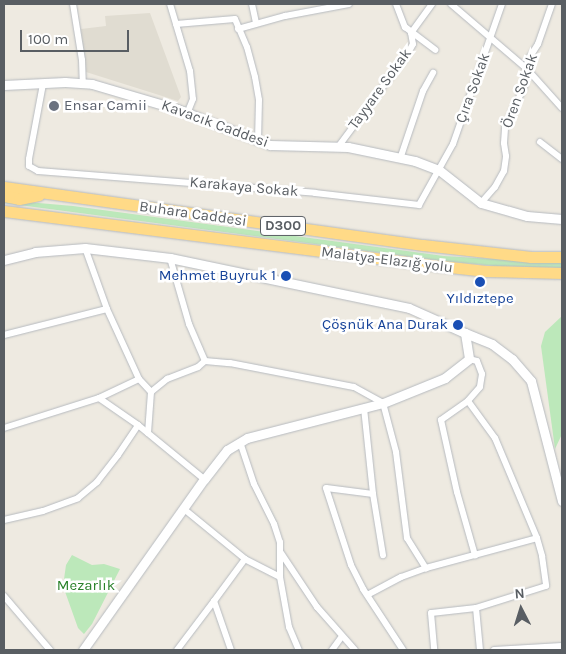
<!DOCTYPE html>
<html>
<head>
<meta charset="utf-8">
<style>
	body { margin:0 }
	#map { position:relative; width:566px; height:654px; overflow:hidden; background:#eeeae1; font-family:Karla,sans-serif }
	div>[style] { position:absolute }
	.education>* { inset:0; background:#e0dcd1 }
	.green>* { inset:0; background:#bce8ba }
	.roads { filter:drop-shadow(0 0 1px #b6babf) drop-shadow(0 0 1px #b6babf) }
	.street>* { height:6px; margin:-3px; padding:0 3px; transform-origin:3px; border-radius:3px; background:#fff }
	.secondary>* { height:9px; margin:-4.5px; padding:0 4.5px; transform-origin:4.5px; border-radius:4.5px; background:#fff }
	.highway>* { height:11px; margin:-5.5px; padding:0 5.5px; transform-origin:5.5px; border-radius:5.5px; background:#ffda87 }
	.dots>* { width:14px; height:14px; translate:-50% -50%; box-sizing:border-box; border:2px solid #fff; border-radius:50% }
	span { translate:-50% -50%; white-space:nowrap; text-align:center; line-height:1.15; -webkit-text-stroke:5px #fff; paint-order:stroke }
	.shield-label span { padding:1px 4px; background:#fff; border:1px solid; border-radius:4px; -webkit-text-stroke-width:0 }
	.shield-label { font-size:14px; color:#595e63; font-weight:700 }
	.street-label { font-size:15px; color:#595e63 }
	.worship-label { font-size:15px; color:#5b616d }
	.left { translate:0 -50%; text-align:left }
	.transit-label { font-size:15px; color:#164399 }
	.right { translate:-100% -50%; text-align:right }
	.park-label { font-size:15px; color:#2b822b }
	.frame { position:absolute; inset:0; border:5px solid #595e63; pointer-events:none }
	.north { position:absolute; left:496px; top:584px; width:50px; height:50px; -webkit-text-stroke:4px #fff; paint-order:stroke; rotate:355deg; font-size:14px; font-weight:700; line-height:20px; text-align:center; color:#595e63 }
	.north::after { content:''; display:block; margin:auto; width:18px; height:22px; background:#595e63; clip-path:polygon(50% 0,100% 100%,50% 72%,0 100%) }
	.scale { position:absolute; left:20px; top:30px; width:109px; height:22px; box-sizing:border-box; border:2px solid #595e63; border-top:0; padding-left:6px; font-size:15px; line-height:18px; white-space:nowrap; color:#595e63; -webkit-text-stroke:4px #fff; paint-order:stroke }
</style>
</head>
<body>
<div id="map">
	<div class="education">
		<div style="clip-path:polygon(150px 13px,181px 97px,178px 101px,86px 72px,81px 29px,106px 26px,105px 16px)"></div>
	</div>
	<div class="green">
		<div style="clip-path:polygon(4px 200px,73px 206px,444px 256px,562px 263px,562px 268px,496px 266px,443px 261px,4px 203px)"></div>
		<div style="clip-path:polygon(562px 316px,562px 434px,555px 449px,541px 346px,545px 332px)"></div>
		<div style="clip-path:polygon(72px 555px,92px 565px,104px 564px,120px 569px,92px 624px,84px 634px,78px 628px,63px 586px,66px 565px)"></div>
	</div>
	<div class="roads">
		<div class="street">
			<div style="left:73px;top:4px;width:57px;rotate:80.9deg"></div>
			<div style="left:82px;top:60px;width:23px;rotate:88deg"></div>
			<div style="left:170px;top:4px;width:70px;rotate:73.4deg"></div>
			<div style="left:190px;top:71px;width:28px;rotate:84deg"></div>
			<div style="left:193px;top:99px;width:16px;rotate:112deg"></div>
			<div style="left:252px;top:4px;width:19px;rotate:78deg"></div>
			<div style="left:396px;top:4px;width:25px;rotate:69deg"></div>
			<div style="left:405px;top:27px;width:38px;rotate:37deg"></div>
			<div style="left:451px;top:4px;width:100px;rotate:40.5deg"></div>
			<div style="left:527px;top:69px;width:52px;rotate:48.1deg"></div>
			<div style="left:176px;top:24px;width:59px;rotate:-4.8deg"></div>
			<div style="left:235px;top:19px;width:30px;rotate:67deg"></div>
			<div style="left:247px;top:47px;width:31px;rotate:75deg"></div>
			<div style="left:255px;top:77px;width:23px;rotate:80deg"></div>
			<div style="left:259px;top:100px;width:41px;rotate:91.4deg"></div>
			<div style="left:238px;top:29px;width:49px;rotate:-15.5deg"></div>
			<div style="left:285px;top:16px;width:65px;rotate:-10.6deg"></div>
			<div style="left:43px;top:84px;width:76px;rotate:100.6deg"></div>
			<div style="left:29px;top:159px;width:7px;rotate:90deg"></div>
			<div style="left:29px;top:166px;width:10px;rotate:29deg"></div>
			<div style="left:38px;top:171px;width:278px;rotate:4.5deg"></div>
			<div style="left:315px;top:193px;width:105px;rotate:6.6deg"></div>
			<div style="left:419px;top:205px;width:70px;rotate:-60.9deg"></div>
			<div style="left:453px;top:144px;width:148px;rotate:-70.7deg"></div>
			<div style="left:540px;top:142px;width:28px;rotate:38deg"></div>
			<div style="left:338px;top:147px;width:117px;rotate:-53.3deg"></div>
			<div style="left:408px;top:53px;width:10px;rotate:-61deg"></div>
			<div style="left:413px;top:44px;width:11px;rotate:-100deg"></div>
			<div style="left:411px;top:33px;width:36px;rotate:-54deg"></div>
			<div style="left:400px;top:159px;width:72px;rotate:-71.3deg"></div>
			<div style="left:423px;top:91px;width:21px;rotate:-61deg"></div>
			<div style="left:481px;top:203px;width:21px;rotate:-49deg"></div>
			<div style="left:495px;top:187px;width:18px;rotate:-61deg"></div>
			<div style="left:504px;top:171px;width:15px;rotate:-82deg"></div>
			<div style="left:506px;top:156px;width:13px;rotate:-99deg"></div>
			<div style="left:504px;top:143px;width:16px;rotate:-86deg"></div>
			<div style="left:505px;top:127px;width:44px;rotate:-64.6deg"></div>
			<div style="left:524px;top:87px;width:27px;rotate:-82deg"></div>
			<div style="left:528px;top:60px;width:19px;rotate:-58deg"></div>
			<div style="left:538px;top:44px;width:42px;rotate:-70.7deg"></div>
			<div style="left:170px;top:258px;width:69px;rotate:73.9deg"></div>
			<div style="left:189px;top:324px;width:40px;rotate:66.6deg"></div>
			<div style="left:205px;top:361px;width:25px;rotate:5deg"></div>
			<div style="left:230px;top:363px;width:126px;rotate:11deg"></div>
			<div style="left:354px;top:387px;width:33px;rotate:29deg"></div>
			<div style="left:383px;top:403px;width:51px;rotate:75.1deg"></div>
			<div style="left:396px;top:452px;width:87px;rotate:82.7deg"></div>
			<div style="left:407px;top:538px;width:36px;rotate:58deg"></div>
			<div style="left:426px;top:568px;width:27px;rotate:160deg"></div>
			<div style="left:401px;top:577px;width:38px;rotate:152deg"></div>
			<div style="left:4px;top:335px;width:106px;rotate:-14.2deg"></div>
			<div style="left:469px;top:359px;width:8px;rotate:14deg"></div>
			<div style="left:477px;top:361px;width:14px;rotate:69deg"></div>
			<div style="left:482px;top:374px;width:13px;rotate:99deg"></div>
			<div style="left:480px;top:387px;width:18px;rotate:131deg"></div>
			<div style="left:468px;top:401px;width:46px;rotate:53.9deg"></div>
			<div style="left:495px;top:438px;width:108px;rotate:67.2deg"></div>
			<div style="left:139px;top:379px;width:18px;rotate:47deg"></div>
			<div style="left:468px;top:401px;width:33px;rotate:145deg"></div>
			<div style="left:441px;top:420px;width:74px;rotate:77.5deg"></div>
			<div style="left:457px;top:492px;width:66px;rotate:74.1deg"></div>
			<div style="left:364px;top:408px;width:86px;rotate:84deg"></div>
			<div style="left:373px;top:494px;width:47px;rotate:-172.7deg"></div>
			<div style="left:326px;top:488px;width:81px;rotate:72deg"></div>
			<div style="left:351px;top:565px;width:27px;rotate:63deg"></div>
			<div style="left:363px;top:589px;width:73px;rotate:56.7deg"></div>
			<div style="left:138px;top:425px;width:85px;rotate:39.3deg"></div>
			<div style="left:4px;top:428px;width:100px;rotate:-17.5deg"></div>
			<div style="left:148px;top:433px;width:41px;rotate:-85.8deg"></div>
			<div style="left:151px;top:392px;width:21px;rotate:-39deg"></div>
			<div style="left:167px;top:379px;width:33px;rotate:-21deg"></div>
			<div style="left:198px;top:367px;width:9px;rotate:-41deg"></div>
			<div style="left:240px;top:442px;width:44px;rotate:71.6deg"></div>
			<div style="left:254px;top:484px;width:45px;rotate:63.4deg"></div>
			<div style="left:274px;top:524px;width:19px;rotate:72deg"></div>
			<div style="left:280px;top:542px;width:35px;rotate:90deg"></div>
			<div style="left:280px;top:577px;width:39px;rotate:-153deg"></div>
			<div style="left:373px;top:494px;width:62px;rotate:80.7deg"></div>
			<div style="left:184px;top:509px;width:79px;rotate:39.3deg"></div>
			<div style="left:245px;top:559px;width:52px;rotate:126.4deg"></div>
			<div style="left:214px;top:601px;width:52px;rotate:70.9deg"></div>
			<div style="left:4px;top:520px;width:40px;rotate:-13deg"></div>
			<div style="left:43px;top:511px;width:37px;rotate:-20deg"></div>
			<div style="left:78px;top:498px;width:25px;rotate:-40deg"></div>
			<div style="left:97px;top:482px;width:34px;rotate:-52deg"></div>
			<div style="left:118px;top:455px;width:36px;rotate:-56deg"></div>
			<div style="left:138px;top:425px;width:47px;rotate:-145.3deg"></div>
			<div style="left:99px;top:398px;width:44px;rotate:-25.4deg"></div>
			<div style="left:139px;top:379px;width:77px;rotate:-114.6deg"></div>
			<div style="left:107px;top:309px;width:65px;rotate:-109.8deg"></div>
			<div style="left:281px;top:553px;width:65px;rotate:56.3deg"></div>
			<div style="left:317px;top:607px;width:57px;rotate:48.5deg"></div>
			<div style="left:426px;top:568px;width:115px;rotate:-15.1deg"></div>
			<div style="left:537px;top:538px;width:19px;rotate:74deg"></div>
			<div style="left:542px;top:556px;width:30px;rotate:82deg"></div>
			<div style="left:546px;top:586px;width:73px;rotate:162.6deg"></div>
			<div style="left:476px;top:608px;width:45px;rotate:173.7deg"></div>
			<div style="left:431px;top:613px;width:37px;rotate:85deg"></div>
			<div style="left:280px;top:577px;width:51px;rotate:79.8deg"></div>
			<div style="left:289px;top:627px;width:25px;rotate:67deg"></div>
			<div style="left:4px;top:596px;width:71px;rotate:49.6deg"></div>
			<div style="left:476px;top:608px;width:42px;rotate:84.6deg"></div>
			<div style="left:177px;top:650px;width:61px;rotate:-52.9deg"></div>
			<div style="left:332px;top:650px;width:17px;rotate:-54deg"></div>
			<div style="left:494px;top:650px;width:68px;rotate:-3.4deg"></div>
		</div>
		<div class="secondary">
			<div style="left:4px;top:85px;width:61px;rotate:-2.8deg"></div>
			<div style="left:65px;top:82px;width:27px;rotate:4deg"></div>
			<div style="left:92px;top:84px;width:89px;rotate:16.4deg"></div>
			<div style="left:177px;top:109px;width:100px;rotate:21.2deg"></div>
			<div style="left:270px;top:145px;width:78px;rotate:1.5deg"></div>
			<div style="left:348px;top:147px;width:68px;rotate:11.8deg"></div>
			<div style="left:415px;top:161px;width:26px;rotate:21deg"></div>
			<div style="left:439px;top:170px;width:53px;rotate:38.2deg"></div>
			<div style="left:481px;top:203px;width:48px;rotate:15.8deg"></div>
			<div style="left:527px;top:216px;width:35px;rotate:5deg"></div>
			<div style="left:4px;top:260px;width:32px;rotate:-14deg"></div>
			<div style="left:35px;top:252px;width:50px;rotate:-4.6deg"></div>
			<div style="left:85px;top:248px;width:86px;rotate:6.7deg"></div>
			<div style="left:170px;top:258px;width:244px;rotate:11.8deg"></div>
			<div style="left:409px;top:308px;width:61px;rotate:24.1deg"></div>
			<div style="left:465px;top:333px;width:26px;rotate:81deg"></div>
			<div style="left:469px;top:359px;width:31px;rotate:142deg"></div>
			<div style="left:445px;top:378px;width:67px;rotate:158deg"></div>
			<div style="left:383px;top:403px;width:140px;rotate:165.6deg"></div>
			<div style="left:247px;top:438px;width:23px;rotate:149deg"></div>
			<div style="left:227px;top:450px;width:37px;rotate:128deg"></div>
			<div style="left:204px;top:479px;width:209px;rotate:125.3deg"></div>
			<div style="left:465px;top:333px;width:29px;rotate:22deg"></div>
			<div style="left:492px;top:344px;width:25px;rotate:37deg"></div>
			<div style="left:512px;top:359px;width:29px;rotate:49deg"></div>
			<div style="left:531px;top:381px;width:124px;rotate:75.5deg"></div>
		</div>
		<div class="highway">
			<div style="left:4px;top:187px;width:423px;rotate:7.9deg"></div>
			<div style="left:423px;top:245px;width:109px;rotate:6.3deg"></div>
			<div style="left:531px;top:257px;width:31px"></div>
			<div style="left:4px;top:196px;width:15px;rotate:11deg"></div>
			<div style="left:19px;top:199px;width:20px;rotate:-11deg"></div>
			<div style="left:4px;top:211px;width:440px;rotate:7.2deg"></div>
			<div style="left:441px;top:266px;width:45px;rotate:6.3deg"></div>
			<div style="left:486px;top:271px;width:76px;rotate:1.5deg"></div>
		</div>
	</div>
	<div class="dots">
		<div style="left:54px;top:106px;background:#6b7280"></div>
		<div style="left:286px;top:276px;background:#1a4fb4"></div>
		<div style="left:480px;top:282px;background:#1a4fb4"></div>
		<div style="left:458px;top:325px;background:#1a4fb4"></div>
	</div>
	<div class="shield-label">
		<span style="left:283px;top:226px">D300</span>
	</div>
	<div class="street-label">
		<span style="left:473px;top:88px;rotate:-70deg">Çıra Sokak</span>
		<span style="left:380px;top:89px;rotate:-54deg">Tayyare Sokak</span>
		<span style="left:520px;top:91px;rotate:-70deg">Ören Sokak</span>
		<span style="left:215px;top:124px;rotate:20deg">Kavacık Caddesi</span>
		<span style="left:244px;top:187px;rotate:5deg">Karakaya Sokak</span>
		<span style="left:193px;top:214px;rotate:8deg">Buhara Caddesi</span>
		<span style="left:387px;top:260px;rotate:7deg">Malatya-Elazığ yolu</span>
	</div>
	<div class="worship-label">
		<span class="left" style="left:64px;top:106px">Ensar Camii</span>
	</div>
	<div class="transit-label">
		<span class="right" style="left:276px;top:276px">Mehmet Buyruk 1</span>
		<span style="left:480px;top:299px">Yıldıztepe</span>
		<span class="right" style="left:448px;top:325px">Çöşnük Ana Durak</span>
	</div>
	<div class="park-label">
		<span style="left:86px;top:586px">Mezarlık</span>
	</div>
	<div class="frame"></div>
	<div class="north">N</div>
	<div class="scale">100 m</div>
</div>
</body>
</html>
